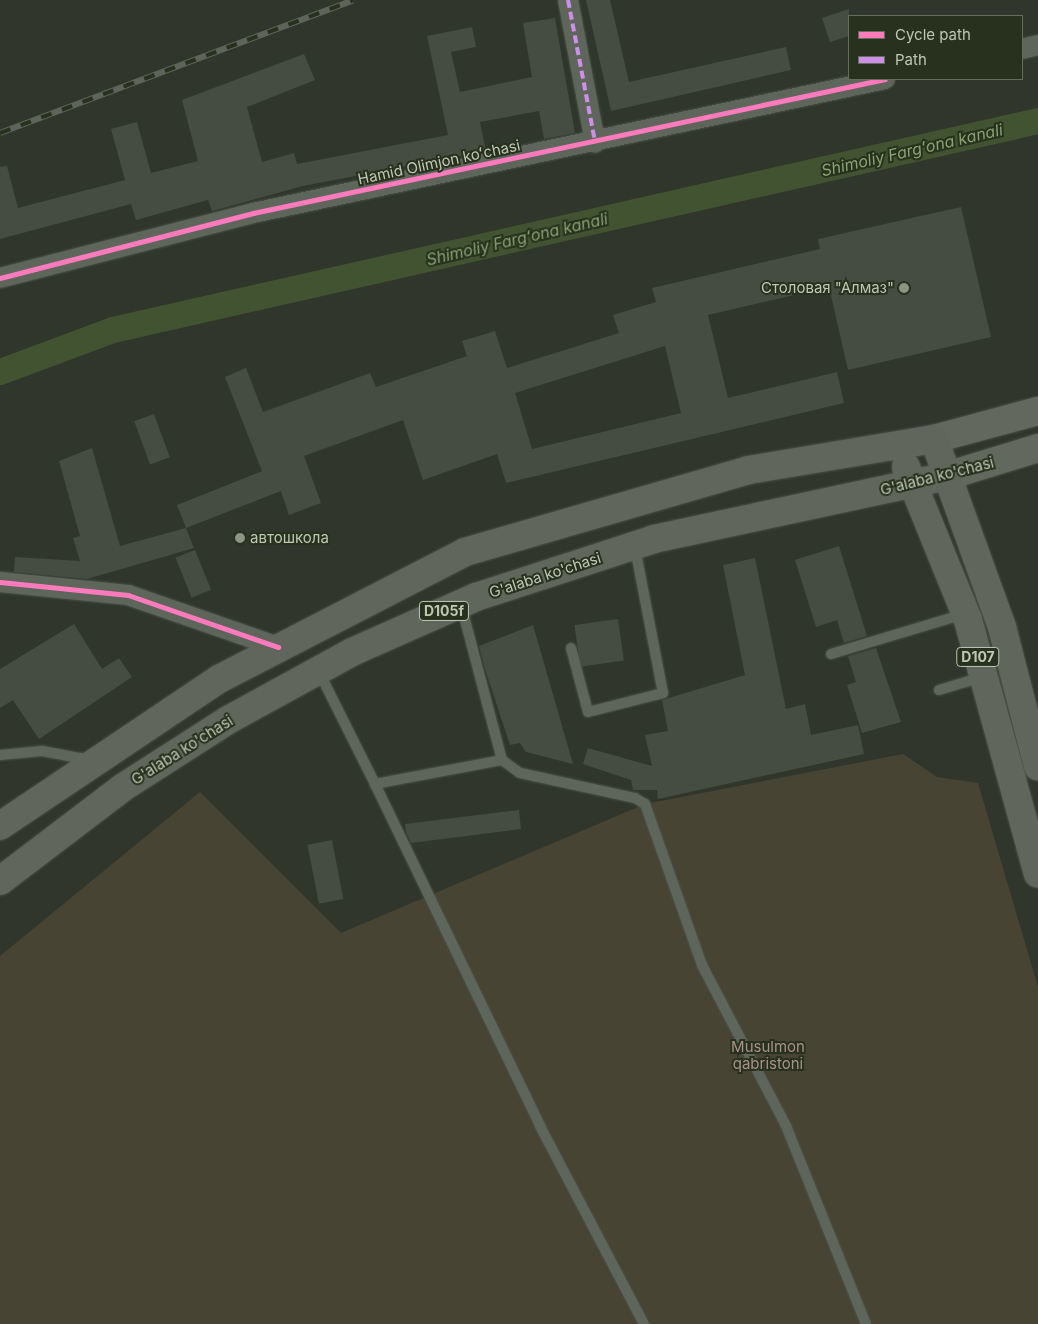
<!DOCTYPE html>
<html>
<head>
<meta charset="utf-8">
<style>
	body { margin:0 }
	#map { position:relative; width:1038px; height:1324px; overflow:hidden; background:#30362b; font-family:Inter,sans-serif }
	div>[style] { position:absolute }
	.green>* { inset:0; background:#474434 }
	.canal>* { height:26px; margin:-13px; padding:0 13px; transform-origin:13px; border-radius:13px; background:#415331 }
	.building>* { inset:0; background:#454c41; transform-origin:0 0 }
	.roads { filter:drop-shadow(0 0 1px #4c5148) drop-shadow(0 0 1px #4c5148) }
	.service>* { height:10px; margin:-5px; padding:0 5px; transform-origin:5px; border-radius:5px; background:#5e655a }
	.minor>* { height:20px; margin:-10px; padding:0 10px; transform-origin:10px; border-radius:10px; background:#5e655a }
	.secondary>* { height:28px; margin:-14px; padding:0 14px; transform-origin:14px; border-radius:14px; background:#63685f }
	.primary>* { height:28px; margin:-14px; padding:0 14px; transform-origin:14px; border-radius:14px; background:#61665d }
	.rail>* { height:5.5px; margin-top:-2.75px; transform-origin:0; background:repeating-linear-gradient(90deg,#27311e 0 11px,#5f635a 0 22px); box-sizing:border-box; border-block:1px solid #5f635a }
	.quiet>* { height:4px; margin-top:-2px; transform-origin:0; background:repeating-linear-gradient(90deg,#ce8fe9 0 8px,transparent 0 12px) }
	.cycleway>* { height:5px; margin:-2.5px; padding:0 2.5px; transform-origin:2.5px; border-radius:2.5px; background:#fd7abc }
	.dots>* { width:14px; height:14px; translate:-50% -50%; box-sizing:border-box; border:2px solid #27311e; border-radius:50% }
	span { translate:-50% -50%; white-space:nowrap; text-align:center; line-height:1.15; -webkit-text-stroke:4px #27311e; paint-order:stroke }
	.shield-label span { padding:1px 4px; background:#27311e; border:1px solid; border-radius:4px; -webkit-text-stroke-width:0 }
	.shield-label { font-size:14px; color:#bdc7b5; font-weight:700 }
	.street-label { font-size:15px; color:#bdc7b5 }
	.poi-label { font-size:15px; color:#bdc7b5 }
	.right { translate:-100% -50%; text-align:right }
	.left { translate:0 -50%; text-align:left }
	.park-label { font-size:15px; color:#ab918b }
	.water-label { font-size:16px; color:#89a371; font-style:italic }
	.legend { position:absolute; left:848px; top:15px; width:175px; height:65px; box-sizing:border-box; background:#27311e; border:1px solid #636d5a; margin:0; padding:6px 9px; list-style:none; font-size:15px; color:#bdc7b5 }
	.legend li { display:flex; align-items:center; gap:10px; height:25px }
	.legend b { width:25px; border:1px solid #636d5a }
</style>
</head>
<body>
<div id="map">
	<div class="green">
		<div style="clip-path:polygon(903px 754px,937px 777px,978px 783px,1038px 987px,1038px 1324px,0 1324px,0 956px,200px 792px,341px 933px,645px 804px)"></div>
	</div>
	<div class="canal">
		<div style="left:0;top:372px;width:121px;rotate:-20.4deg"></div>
		<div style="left:113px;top:330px;width:948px;rotate:-12.73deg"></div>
	</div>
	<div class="building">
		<div style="clip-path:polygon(586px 0,610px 0,629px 82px,786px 47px,791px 70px,611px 111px)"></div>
		<div style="clip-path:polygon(849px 9px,849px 36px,830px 42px,822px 18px)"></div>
		<div style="clip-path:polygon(555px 18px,575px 133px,544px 139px,539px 111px,480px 122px,486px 151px,303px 186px,212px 211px,208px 200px,136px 220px,131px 204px,0 239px,0 167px,7px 166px,18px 208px,125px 180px,111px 129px,137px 122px,151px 173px,198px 161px,182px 100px,304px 54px,315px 80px,247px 107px,262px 162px,294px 153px,297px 164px,448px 135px,427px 36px,472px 27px,476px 47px,451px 52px,460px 92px,532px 77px,523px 23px)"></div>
		<div style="clip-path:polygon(evenodd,961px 207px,991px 337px,848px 370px,829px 287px,708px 315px,728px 398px,837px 372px,844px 403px,506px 483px,497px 454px,423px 480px,403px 420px,304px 456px,321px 503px,289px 515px,281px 491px,186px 528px,177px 505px,262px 471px,225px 377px,246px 368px,263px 412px,370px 373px,376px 387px,467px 356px,462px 341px,495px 331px,507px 368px,619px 333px,613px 315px,656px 302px,652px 288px,820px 249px,818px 239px,961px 207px,665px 346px,681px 413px,532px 449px,515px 393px,665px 346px)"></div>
		<div style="left:154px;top:414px;width:46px;height:21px;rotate:70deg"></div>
		<div style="clip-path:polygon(92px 448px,120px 546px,186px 528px,194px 548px,87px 579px,14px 572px,15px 557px,80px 561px,73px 538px,80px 536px,59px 461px)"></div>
		<div style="clip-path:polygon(839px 546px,867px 636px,844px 643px,837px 620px,816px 627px,795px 560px)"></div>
		<div style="left:195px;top:550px;width:43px;height:21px;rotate:68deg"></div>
		<div style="clip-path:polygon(755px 558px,786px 709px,805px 704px,811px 735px,858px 725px,864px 754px,658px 799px,657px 790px,633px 790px,631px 780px,583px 764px,588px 748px,652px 766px,645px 735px,668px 731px,662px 700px,745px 675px,723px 565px)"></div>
		<div style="left:618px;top:619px;width:42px;height:44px;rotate:82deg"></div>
		<div style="clip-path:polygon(74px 624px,102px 669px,119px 658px,132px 677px,39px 739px,13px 700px,0 708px,0 669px)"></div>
		<div style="clip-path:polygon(533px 625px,573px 764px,526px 752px,520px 743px,510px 745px,485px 669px,479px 646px)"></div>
		<div style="clip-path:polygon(876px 648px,901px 722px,862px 733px,847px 685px,856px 682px,848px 656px)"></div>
		<div style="clip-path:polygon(519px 810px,521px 829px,411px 843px,406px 832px,405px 824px)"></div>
		<div style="left:332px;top:840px;width:60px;height:25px;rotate:79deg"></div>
	</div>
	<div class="roads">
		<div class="service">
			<div style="left:571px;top:648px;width:66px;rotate:75.1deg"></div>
			<div style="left:588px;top:712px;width:77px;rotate:-14.2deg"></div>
			<div style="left:663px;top:693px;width:149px;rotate:-100.9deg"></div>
			<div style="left:831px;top:654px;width:139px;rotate:-16.7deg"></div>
			<div style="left:319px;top:672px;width:125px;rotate:63.4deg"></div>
			<div style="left:375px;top:784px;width:129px;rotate:-10.7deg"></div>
			<div style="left:502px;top:760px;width:160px;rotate:-104.8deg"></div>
			<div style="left:939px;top:690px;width:45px;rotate:-16.8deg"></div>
			<div style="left:0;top:755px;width:42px;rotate:-5.4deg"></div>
			<div style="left:42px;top:751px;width:49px;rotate:10.6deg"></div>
			<div style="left:502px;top:760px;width:22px;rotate:36deg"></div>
			<div style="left:520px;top:773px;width:118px;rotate:12.3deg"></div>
			<div style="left:635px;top:798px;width:12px;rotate:31deg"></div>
			<div style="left:645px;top:804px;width:171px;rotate:70.5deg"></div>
			<div style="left:702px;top:965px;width:182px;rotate:62.4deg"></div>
			<div style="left:786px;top:1126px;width:214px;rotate:68deg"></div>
			<div style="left:375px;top:784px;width:380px;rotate:64.2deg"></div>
			<div style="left:540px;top:1126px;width:224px;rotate:62.3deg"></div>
		</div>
		<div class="minor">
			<div style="left:568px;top:0;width:145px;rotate:79.2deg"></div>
			<div style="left:1022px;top:49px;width:16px;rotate:-14deg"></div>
			<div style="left:0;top:278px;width:261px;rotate:-14.4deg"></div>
			<div style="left:253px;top:213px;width:646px;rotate:-11.97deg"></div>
			<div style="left:0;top:582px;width:129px;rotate:5.8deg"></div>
			<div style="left:128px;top:595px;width:159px;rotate:19.1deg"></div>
		</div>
		<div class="secondary">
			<div style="left:934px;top:439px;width:108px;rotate:-15.1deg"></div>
			<div style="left:947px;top:476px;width:95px;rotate:-17.1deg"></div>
		</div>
		<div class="primary">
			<div style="left:906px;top:467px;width:165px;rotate:67.9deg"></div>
			<div style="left:968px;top:620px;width:263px;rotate:74.6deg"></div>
			<div style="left:0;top:826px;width:264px;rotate:-33.9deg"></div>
			<div style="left:219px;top:679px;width:277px;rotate:-27.3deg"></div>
			<div style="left:465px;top:552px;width:296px;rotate:-16.1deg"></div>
			<div style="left:749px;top:470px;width:188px;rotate:-9.5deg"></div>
			<div style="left:934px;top:439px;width:200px;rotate:70.1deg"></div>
			<div style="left:1002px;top:627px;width:144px;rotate:75.5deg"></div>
			<div style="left:0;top:881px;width:153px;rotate:-37.3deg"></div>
			<div style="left:122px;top:788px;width:126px;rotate:-32.7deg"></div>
			<div style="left:228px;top:720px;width:141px;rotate:-28.7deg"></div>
			<div style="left:352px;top:652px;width:136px;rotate:-23.9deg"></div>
			<div style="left:476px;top:597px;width:187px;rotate:-18deg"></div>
			<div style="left:654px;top:539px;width:300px;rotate:-12.1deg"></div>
		</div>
	</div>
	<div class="rail">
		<div style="left:0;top:133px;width:377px;rotate:-20.6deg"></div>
	</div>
	<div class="quiet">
		<div style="left:568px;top:0;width:145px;rotate:79.2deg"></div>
	</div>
	<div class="cycleway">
		<div style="left:0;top:278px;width:261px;rotate:-14.4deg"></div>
		<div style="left:253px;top:213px;width:646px;rotate:-11.97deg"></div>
		<div style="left:0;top:582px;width:129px;rotate:5.8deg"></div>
		<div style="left:128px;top:595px;width:159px;rotate:19.1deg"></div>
	</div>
	<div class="dots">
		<div style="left:904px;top:288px;background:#8c9485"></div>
		<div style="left:240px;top:538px;background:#8c9485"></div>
	</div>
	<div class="shield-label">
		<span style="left:444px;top:611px">D105f</span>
		<span style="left:978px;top:657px">D107</span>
	</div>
	<div class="street-label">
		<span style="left:439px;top:162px;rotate:-12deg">Hamid Olimjon koʻchasi</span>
		<span style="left:937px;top:476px;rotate:-14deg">G'alaba ko'chasi</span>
		<span style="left:545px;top:575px;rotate:-18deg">G'alaba ko'chasi</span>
		<span style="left:182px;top:750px;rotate:-32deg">G'alaba ko'chasi</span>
	</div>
	<div class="poi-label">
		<span class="right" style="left:894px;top:288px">Столовая "Алмаз"</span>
		<span class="left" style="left:250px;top:538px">автошкола</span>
	</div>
	<div class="park-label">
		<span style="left:768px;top:1055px">Musulmon<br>qabristoni</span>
	</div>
	<div class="water-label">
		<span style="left:912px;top:150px;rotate:-13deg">Shimoliy Fargʻona kanali</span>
		<span style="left:517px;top:239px;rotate:-13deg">Shimoliy Fargʻona kanali</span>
	</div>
	<ul class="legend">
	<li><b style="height:6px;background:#fd7abc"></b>Cycle path</li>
	<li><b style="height:6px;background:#ce8fe9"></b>Path</li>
	</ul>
</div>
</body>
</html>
